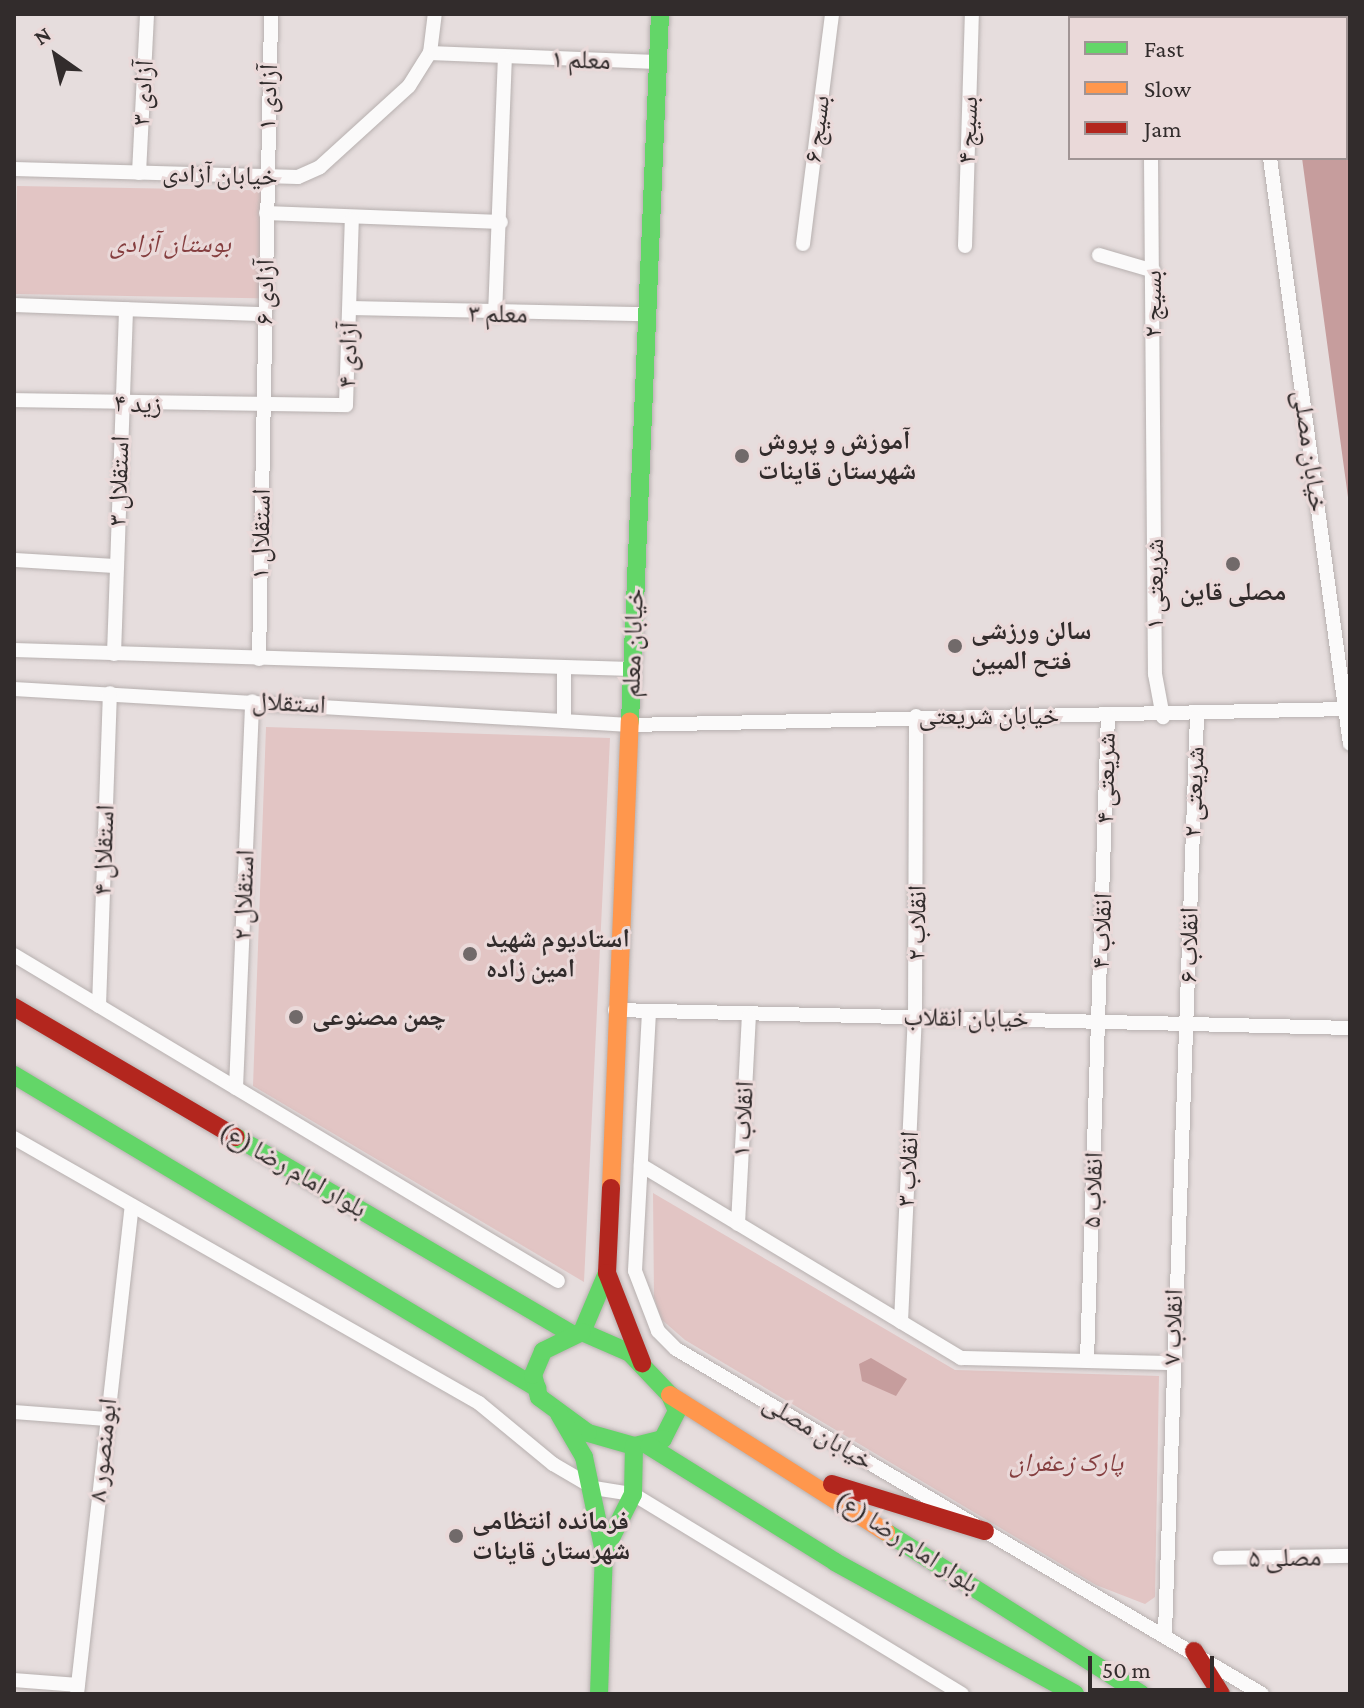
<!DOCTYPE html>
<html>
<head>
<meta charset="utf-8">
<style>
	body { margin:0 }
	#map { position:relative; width:1364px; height:1708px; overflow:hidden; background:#e6dddd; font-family:"Crimson Pro","Noto Naskh Arabic",serif }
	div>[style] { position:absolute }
	.green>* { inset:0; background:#e2c5c4; transform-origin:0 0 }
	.water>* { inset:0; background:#c69d9d }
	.roads { filter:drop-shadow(0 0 2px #b7b0af) drop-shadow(0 0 2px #b7b0af) }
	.street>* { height:14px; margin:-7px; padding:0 7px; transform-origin:7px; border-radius:7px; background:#fbfafa }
	.fast>* { height:18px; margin:-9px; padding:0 9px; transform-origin:9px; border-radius:9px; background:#63d668 }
	.slow>* { height:18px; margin:-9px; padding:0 9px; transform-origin:9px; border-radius:9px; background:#ff974d }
	.jam>* { height:18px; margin:-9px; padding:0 9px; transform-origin:9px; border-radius:9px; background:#b3261e }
	.dots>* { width:22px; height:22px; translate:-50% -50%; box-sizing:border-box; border:4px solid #ead9d9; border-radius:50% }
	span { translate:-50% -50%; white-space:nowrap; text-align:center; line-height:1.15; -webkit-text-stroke:6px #ead9d9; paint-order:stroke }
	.street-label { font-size:26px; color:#322c2c }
	.park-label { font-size:26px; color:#853e3f; font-style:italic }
	.poi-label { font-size:26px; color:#322c2c; font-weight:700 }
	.left { translate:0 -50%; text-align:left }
	.frame { position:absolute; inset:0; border:16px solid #322c2c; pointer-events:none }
	.legend { position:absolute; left:1068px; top:16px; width:280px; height:144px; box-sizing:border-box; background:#ead9d9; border:2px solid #a09494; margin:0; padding:10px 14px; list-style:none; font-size:24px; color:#322c2c }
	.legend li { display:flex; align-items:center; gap:16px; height:40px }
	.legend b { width:40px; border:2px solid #a09494 }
	.north { position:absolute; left:16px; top:16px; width:80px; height:80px; -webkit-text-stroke:6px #ead9d9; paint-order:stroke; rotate:326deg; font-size:22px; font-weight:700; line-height:32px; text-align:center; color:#322c2c }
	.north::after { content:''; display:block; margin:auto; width:28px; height:36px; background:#322c2c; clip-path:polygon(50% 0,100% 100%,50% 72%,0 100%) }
	.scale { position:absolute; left:1088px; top:1656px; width:126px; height:36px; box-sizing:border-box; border:4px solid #322c2c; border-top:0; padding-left:10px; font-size:24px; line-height:28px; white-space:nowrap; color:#322c2c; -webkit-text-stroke:6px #ead9d9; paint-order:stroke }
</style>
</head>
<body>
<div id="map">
	<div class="green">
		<div style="left:17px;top:186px;width:246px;height:108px;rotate:1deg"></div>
		<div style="clip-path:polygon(266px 727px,610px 738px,584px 1282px,253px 1086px)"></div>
		<div style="clip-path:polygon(653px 1193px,955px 1370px,1159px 1376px,1155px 1597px,1145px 1604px,1096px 1585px,685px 1340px,661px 1319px,654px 1297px)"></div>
	</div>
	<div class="water">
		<div style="clip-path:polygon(1284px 14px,1350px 14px,1350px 512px,1302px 158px,1346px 158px,1346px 18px)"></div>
		<div style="clip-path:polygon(871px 1358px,907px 1379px,896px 1396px,862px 1381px,859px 1364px)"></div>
	</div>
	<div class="roads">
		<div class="street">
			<div style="left:1148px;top:14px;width:4px;rotate:90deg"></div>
			<div style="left:1250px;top:14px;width:4px;rotate:90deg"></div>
			<div style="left:430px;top:53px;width:226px;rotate:2.3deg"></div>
			<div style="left:1151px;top:158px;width:516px;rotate:89.56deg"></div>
			<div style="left:1155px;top:674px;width:44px;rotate:79.5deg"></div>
			<div style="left:1270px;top:158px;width:591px;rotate:82.23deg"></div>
			<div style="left:14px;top:169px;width:284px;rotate:1.6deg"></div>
			<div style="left:298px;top:177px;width:24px;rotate:-24deg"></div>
			<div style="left:320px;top:167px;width:120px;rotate:-42.3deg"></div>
			<div style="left:409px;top:86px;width:39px;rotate:-58deg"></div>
			<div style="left:430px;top:53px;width:39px;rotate:-83deg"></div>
			<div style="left:139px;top:173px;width:159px;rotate:-87.1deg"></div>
			<div style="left:266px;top:213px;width:235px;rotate:2.2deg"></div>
			<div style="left:803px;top:244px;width:232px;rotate:-82.8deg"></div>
			<div style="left:965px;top:246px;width:232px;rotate:-88.3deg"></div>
			<div style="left:1099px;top:255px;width:57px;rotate:16.2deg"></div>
			<div style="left:14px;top:305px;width:251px;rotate:2.1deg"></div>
			<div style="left:350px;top:308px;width:296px;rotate:1.2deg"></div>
			<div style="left:495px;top:315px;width:257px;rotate:-87.8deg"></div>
			<div style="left:14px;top:400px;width:332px;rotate:0.9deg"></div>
			<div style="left:346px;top:405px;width:186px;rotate:-88.2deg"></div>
			<div style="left:14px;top:560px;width:102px;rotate:3.4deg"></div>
			<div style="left:14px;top:650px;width:618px;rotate:1.76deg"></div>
			<div style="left:114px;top:654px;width:345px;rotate:-88deg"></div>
			<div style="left:259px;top:659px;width:643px;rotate:-88.93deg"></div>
			<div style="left:14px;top:689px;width:617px;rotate:3.34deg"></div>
			<div style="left:630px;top:725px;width:716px;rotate:-1.28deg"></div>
			<div style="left:564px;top:717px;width:47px;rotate:-90deg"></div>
			<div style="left:14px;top:955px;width:634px;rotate:30.93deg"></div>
			<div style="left:99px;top:1006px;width:313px;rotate:-88deg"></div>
			<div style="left:615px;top:1010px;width:735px;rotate:1.4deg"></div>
			<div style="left:649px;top:1012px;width:259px;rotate:93.1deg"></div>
			<div style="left:635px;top:1271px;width:64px;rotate:69deg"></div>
			<div style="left:658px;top:1331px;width:25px;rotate:45deg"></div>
			<div style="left:676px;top:1349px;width:680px;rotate:30.49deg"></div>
			<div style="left:236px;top:1088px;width:387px;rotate:-87.6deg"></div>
			<div style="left:14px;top:1138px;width:535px;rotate:29.68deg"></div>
			<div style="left:479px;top:1403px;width:96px;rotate:39.5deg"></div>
			<div style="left:553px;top:1464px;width:48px;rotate:30.3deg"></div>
			<div style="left:594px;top:1488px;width:39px;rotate:9deg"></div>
			<div style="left:633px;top:1494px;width:385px;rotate:31.3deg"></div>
			<div style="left:641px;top:1165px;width:374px;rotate:31.1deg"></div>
			<div style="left:961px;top:1358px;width:210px;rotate:1.4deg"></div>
			<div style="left:738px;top:1224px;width:209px;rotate:-87deg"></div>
			<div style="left:901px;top:1322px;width:306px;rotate:-87.4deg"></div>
			<div style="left:915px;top:1016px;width:300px;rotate:-89.8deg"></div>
			<div style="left:1087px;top:1360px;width:645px;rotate:-88.14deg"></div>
			<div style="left:14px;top:1412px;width:93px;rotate:4.3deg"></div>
			<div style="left:1220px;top:1558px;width:130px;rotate:-0.9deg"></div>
			<div style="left:1165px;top:1632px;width:916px;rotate:-88deg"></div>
			<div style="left:14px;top:1680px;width:64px;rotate:4.5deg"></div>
			<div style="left:77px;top:1694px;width:491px;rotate:-83.6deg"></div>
		</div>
		<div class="fast">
			<div style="left:630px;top:721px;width:708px;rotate:-87.57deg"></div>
			<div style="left:14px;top:1075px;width:610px;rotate:30.9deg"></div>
			<div style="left:236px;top:1137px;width:389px;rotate:30.4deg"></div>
			<div style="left:582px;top:1332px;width:64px;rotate:-67deg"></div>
			<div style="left:582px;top:1332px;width:52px;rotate:23.6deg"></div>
			<div style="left:630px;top:1353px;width:58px;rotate:46.4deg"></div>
			<div style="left:670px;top:1395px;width:17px;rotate:66deg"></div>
			<div style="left:677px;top:1411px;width:31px;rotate:117deg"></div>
			<div style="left:663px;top:1439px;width:30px;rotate:166deg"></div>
			<div style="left:634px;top:1446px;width:48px;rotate:-164.2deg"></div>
			<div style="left:588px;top:1433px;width:61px;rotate:-143.7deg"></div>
			<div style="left:539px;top:1397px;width:23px;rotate:-105deg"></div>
			<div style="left:533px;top:1375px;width:26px;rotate:-67deg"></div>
			<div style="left:543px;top:1351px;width:43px;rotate:-26deg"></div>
			<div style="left:559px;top:1414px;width:50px;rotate:59.8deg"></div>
			<div style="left:584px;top:1457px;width:97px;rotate:78.1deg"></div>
			<div style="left:604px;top:1552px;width:65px;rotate:-63.4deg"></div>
			<div style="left:633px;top:1494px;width:48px;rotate:-88.8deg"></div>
			<div style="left:649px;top:1446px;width:219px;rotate:31.9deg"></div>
			<div style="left:835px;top:1562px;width:274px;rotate:28.8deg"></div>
			<div style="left:886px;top:1532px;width:302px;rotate:32.4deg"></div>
			<div style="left:599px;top:1694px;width:142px;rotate:-88deg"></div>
		</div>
		<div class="slow">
			<div style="left:611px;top:1188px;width:467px;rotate:-87.7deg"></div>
			<div style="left:670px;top:1395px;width:256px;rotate:32.4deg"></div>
		</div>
		<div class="jam">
			<div style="left:14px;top:1007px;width:257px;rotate:30.4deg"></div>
			<div style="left:611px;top:1188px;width:85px;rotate:92.7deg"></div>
			<div style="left:607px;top:1273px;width:97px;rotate:68.7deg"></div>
			<div style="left:832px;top:1484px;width:160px;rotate:17.1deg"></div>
			<div style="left:1194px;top:1651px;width:51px;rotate:57.9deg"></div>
		</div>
	</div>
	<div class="dots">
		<div style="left:742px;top:456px;background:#716a6a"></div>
		<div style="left:1233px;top:564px;background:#716a6a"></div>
		<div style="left:955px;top:646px;background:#716a6a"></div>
		<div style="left:470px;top:954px;background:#716a6a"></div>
		<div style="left:296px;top:1017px;background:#716a6a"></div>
		<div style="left:456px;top:1536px;background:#716a6a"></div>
	</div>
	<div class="street-label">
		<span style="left:581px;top:60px;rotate:2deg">معلم ۱</span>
		<span style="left:143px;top:93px;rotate:-87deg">آزادی ۳</span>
		<span style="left:268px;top:97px;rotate:-88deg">آزادی ۱</span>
		<span style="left:817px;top:129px;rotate:-83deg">بسیج ۶</span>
		<span style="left:968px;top:130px;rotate:-88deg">بسیج ۴</span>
		<span style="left:220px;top:175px;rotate:2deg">خیابان آزادی</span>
		<span style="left:265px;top:292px;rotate:-89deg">آزادی ۶</span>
		<span style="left:1153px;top:304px;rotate:-90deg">بسیج ۲</span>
		<span style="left:498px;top:314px;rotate:1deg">معلم ۳</span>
		<span style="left:348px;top:355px;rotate:-88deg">آزادی ۴</span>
		<span style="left:138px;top:404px;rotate:2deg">زید ۴</span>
		<span style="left:1310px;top:451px;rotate:82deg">خیابان مصلی</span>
		<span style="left:119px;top:481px;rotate:-88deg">استقلال ۳</span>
		<span style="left:261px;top:534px;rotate:-89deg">استقلال ۱</span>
		<span style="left:1155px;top:584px;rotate:-90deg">شریعتی ۱</span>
		<span style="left:633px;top:643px;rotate:-88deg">خیابان معلم</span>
		<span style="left:289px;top:703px;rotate:3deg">استقلال</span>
		<span style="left:989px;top:716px">خیابان شریعتی</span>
		<span style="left:1106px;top:778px;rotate:-89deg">شریعتی ۴</span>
		<span style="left:1194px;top:792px;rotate:-88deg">شریعتی ۲</span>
		<span style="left:104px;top:850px;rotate:-88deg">استقلال ۴</span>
		<span style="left:244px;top:895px;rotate:-88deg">استقلال ۲</span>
		<span style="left:917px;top:923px;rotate:-89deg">انقلاب ۲</span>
		<span style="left:1102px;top:931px;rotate:-88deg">انقلاب ۴</span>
		<span style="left:1189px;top:945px;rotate:-89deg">انقلاب ۶</span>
		<span style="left:966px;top:1018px;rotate:1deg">خیابان انقلاب</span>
		<span style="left:743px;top:1119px;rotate:-87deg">انقلاب ۱</span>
		<span style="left:908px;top:1169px;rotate:-87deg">انقلاب ۳</span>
		<span style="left:293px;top:1170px;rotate:30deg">بلوار امام رضا (ع)</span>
		<span style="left:1093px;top:1190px;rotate:-88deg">انقلاب ۵</span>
		<span style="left:1173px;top:1327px;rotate:-88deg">انقلاب ۷</span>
		<span style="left:818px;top:1432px;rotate:31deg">خیابان مصلی</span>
		<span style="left:103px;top:1450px;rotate:-84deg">ابومنصور ۸</span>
		<span style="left:907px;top:1542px;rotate:33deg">بلوار امام رضا (ع)</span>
		<span style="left:1285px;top:1558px;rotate:-1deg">مصلی ۵</span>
	</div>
	<div class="park-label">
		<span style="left:170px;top:244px">بوستان آزادی</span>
		<span style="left:1066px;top:1463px">پارک زعفران</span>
	</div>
	<div class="poi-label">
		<span class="left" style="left:758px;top:456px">آموزش و پروش<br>شهرستان قاینات</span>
		<span style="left:1233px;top:592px">مصلی قاین</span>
		<span class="left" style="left:971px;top:646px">سالن ورزشی<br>فتح المبین</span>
		<span class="left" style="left:486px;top:954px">استادیوم شهید<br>امین زاده</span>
		<span class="left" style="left:312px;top:1017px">چمن مصنوعی</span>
		<span class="left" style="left:472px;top:1536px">فرمانده انتظامی<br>شهرستان قاینات</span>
	</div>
	<div class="frame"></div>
	<ul class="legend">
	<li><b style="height:10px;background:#63d668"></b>Fast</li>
	<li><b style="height:10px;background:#ff974d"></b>Slow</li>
	<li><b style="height:10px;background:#b3261e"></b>Jam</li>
	</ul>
	<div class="north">N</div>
	<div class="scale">50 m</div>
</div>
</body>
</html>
